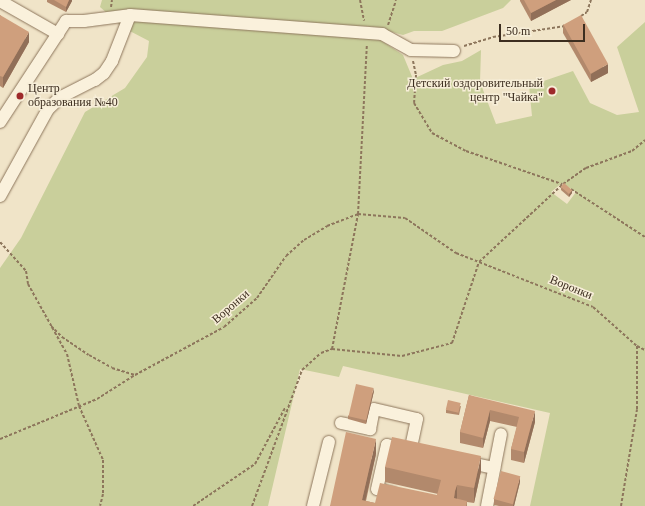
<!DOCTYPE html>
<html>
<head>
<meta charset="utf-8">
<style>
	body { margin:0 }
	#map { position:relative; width:645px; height:506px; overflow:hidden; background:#f0e4c8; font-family:"Times New Roman",serif }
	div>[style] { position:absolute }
	.green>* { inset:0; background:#c9cf9b }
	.path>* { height:2px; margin-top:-1px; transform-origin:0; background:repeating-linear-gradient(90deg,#8d765c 0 3px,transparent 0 5px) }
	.roads { filter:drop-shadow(0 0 1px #8d765c) drop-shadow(0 0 1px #8d765c) }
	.minor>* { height:12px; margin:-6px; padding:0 6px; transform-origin:6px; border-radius:6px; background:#faf1dc }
	.wall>* { inset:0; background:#b2896c }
	.shaded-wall>* { inset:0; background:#916f58 }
	.building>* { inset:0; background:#cf9f7d; transform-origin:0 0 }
	.dots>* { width:11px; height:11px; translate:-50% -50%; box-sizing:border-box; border:2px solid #f7eed8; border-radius:50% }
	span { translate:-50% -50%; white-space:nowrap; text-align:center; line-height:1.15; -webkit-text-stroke:3px #f7eed8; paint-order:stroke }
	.poi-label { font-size:12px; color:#3d2e20 }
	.right { translate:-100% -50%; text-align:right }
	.left { translate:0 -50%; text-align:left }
	.street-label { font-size:12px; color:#3d2e20 }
	.scale { position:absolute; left:499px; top:24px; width:86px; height:18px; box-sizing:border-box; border:2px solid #3d2e20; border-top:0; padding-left:5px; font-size:12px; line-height:14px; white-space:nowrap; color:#3d2e20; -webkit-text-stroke:3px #f7eed8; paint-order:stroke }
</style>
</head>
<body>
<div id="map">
	<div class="green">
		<div style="clip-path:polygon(evenodd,102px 0,511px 0,503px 8px,442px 31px,414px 31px,403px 35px,373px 27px,360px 26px,359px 39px,379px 39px,403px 55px,413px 79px,443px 65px,462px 61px,481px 50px,480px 82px,496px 124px,532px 116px,529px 86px,573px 71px,590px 103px,617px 115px,639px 112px,617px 47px,645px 22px,645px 506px,530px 506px,550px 413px,343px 366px,339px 377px,300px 369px,268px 506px,0 506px,0 268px,21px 238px,85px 112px,125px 88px,147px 57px,149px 41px,124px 28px,100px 7px,102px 0,562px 183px,576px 192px,567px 204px,551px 192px,562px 183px)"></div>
	</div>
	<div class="path">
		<div style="left:360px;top:0;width:21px;rotate:79deg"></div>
		<div style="left:111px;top:7px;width:7px;rotate:-82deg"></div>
		<div style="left:581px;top:16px;width:7px;rotate:-34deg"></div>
		<div style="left:587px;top:12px;width:13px;rotate:-72deg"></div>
		<div style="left:388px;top:25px;width:26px;rotate:-72deg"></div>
		<div style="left:464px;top:46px;width:30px;rotate:-17deg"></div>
		<div style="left:493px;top:37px;width:73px;rotate:-8.7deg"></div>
		<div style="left:413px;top:61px;width:14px;rotate:78deg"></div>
		<div style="left:416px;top:75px;width:28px;rotate:94deg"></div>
		<div style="left:414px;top:103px;width:35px;rotate:59deg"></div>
		<div style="left:432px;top:133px;width:38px;rotate:28deg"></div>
		<div style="left:466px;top:151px;width:102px;rotate:19deg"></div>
		<div style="left:571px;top:189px;width:88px;rotate:33deg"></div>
		<div style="left:0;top:242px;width:39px;rotate:48deg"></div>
		<div style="left:26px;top:271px;width:13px;rotate:81deg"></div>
		<div style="left:28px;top:284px;width:80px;rotate:60.9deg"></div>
		<div style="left:67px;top:354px;width:53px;rotate:77deg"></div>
		<div style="left:79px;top:406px;width:59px;rotate:66deg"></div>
		<div style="left:103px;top:460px;width:34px;rotate:90deg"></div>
		<div style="left:103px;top:494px;width:12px;rotate:104deg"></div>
		<div style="left:51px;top:326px;width:16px;rotate:45deg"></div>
		<div style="left:62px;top:337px;width:32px;rotate:34deg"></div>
		<div style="left:89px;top:355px;width:26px;rotate:29deg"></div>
		<div style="left:112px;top:368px;width:24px;rotate:17deg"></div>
		<div style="left:332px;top:349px;width:137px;rotate:-79.1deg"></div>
		<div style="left:358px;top:214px;width:169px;rotate:-87deg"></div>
		<div style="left:0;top:439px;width:105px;rotate:-22.4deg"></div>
		<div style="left:97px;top:399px;width:45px;rotate:-32.3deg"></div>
		<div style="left:135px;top:375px;width:101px;rotate:-28.3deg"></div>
		<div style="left:224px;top:327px;width:44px;rotate:-41.3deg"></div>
		<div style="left:257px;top:298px;width:51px;rotate:-55.4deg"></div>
		<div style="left:286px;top:256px;width:24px;rotate:-42deg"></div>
		<div style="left:304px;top:240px;width:27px;rotate:-31deg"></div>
		<div style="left:327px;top:226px;width:33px;rotate:-21deg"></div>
		<div style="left:358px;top:214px;width:47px;rotate:4.9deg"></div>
		<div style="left:405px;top:218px;width:62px;rotate:34.5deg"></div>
		<div style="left:456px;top:253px;width:147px;rotate:21.5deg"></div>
		<div style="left:593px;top:307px;width:59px;rotate:41.6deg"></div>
		<div style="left:637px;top:346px;width:9px;rotate:27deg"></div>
		<div style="left:193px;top:506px;width:75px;rotate:-34.1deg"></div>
		<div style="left:255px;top:464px;width:64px;rotate:-61.8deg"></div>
		<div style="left:252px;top:506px;width:145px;rotate:-69.8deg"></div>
		<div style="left:302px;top:370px;width:25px;rotate:-42deg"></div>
		<div style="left:321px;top:353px;width:12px;rotate:-20deg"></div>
		<div style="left:332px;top:349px;width:70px;rotate:5.7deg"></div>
		<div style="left:402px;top:356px;width:52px;rotate:-14.6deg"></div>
		<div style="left:452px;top:343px;width:85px;rotate:-71.6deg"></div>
		<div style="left:479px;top:262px;width:115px;rotate:-42.9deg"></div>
		<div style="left:563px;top:184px;width:28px;rotate:-35deg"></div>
		<div style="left:586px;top:168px;width:49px;rotate:-20.3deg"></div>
		<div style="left:632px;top:151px;width:17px;rotate:-40deg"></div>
		<div style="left:621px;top:506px;width:98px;rotate:-80.6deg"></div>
		<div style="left:637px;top:409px;width:63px;rotate:-90deg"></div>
	</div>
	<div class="roads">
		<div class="minor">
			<div style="left:0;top:1px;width:67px;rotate:29.6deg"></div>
			<div style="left:0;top:122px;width:121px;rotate:-56.8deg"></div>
			<div style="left:66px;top:21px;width:18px"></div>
			<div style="left:84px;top:21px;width:46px;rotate:-7.4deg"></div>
			<div style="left:130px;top:15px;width:253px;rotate:4.3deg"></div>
			<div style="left:382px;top:34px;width:33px;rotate:29deg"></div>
			<div style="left:411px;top:50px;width:43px;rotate:1.3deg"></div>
			<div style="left:0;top:196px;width:99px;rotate:-61.1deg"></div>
			<div style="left:48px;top:109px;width:18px;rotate:-43deg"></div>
			<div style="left:61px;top:97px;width:38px;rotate:-27deg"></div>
			<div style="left:95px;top:80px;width:11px;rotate:-38deg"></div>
			<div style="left:104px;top:73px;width:14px;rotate:-56deg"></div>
			<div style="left:112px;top:61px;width:49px;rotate:-68.6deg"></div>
			<div style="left:341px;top:423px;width:30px;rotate:12deg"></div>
			<div style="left:370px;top:429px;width:20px;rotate:-79deg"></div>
			<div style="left:374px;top:409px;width:44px;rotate:13.1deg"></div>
			<div style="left:417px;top:419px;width:33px;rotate:102deg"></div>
			<div style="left:410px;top:451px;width:7px;rotate:8deg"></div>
			<div style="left:466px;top:462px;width:29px;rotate:12deg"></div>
			<div style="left:393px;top:493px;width:16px;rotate:-166deg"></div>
			<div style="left:377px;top:489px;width:45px;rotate:-77.2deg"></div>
			<div style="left:387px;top:445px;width:18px;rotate:13deg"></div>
			<div style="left:313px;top:506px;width:66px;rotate:-76deg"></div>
			<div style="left:487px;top:506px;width:73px;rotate:-79deg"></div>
		</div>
	</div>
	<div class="wall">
		<div style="clip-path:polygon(47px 0,72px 0,72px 1px,66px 12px,47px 2px)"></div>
		<div style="clip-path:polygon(520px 0,571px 0,531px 21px,520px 1px)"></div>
		<div style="clip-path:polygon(0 15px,29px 42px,3px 88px,0 86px)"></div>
		<div style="clip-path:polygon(563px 24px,608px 73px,591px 82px,563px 33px)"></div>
		<div style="clip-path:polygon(561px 187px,572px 193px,569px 197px,561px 190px)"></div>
		<div style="clip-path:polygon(374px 391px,366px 424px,348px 419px,348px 416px)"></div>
		<div style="clip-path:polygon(469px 395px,535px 422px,524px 463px,511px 460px,511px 449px,517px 427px,490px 421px,483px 448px,460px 443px,460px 432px)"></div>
		<div style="clip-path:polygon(461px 406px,459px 415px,446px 413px,446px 410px)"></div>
		<div style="clip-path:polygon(376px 454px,366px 501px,375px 503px,437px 495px,438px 494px,385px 482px,385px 467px,481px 471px,474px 503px,467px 502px,467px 506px,330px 506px)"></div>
		<div style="clip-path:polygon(520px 482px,514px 506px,499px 506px,494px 505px,494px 499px)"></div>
	</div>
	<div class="shaded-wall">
		<div style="clip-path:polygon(69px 0,72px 0,72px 1px,66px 12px,66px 7px)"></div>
		<div style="clip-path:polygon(556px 0,571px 0,531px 21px,531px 13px)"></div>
		<div style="clip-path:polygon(29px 32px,29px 42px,3px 88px,3px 77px)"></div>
		<div style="clip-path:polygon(608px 64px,608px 73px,591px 82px,591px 74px)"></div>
		<div style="clip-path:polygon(572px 190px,572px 193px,569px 197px,569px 194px)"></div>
		<div style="clip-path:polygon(374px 388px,374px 391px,366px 424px,366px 421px)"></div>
		<div style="clip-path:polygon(490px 410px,490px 421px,483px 448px,483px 438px)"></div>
		<div style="clip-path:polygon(535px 411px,535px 422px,524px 463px,524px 452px)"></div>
		<div style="clip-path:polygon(376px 439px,376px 454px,364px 506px,362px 500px)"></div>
		<div style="clip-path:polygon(481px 456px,481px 471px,474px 503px,474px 488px)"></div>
		<div style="clip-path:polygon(520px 476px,520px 482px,514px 506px,513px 506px)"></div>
		<div style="clip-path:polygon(457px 485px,457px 500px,454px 498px,455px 491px)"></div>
	</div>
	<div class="building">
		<div style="clip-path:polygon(54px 0,69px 0,66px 7px)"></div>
		<div style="clip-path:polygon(524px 0,556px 0,531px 13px)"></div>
		<div style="clip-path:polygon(0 15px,29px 32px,3px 77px,0 76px)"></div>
		<div style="left:581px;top:15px;width:56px;height:20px;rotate:61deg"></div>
		<div style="left:564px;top:183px;width:11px;height:5px;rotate:41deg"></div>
		<div style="left:356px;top:384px;width:18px;height:33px;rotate:13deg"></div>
		<div style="clip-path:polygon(469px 395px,535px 411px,524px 452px,511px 449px,519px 417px,490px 410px,483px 438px,460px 432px)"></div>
		<div style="left:448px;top:400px;width:13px;height:10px;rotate:13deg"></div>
		<div style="clip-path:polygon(346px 432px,376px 439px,362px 500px,375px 503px,380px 483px,437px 495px,441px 480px,385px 467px,392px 437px,481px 456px,474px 488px,457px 485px,455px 491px,454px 498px,467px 501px,466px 506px,330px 506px)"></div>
		<div style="left:501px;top:471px;width:20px;height:29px;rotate:15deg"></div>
	</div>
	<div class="dots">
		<div style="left:552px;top:91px;background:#9e2a2b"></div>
		<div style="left:20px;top:96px;background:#9e2a2b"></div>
	</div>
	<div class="poi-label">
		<span class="right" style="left:543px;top:91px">Детский оздоровительный<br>центр "Чайка"</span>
		<span class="left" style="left:28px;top:96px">Центр<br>образования №40</span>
	</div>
	<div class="street-label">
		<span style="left:571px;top:288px;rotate:22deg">Воронки</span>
		<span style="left:231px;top:307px;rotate:-41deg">Воронки</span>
	</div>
	<div class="scale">50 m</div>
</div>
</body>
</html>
